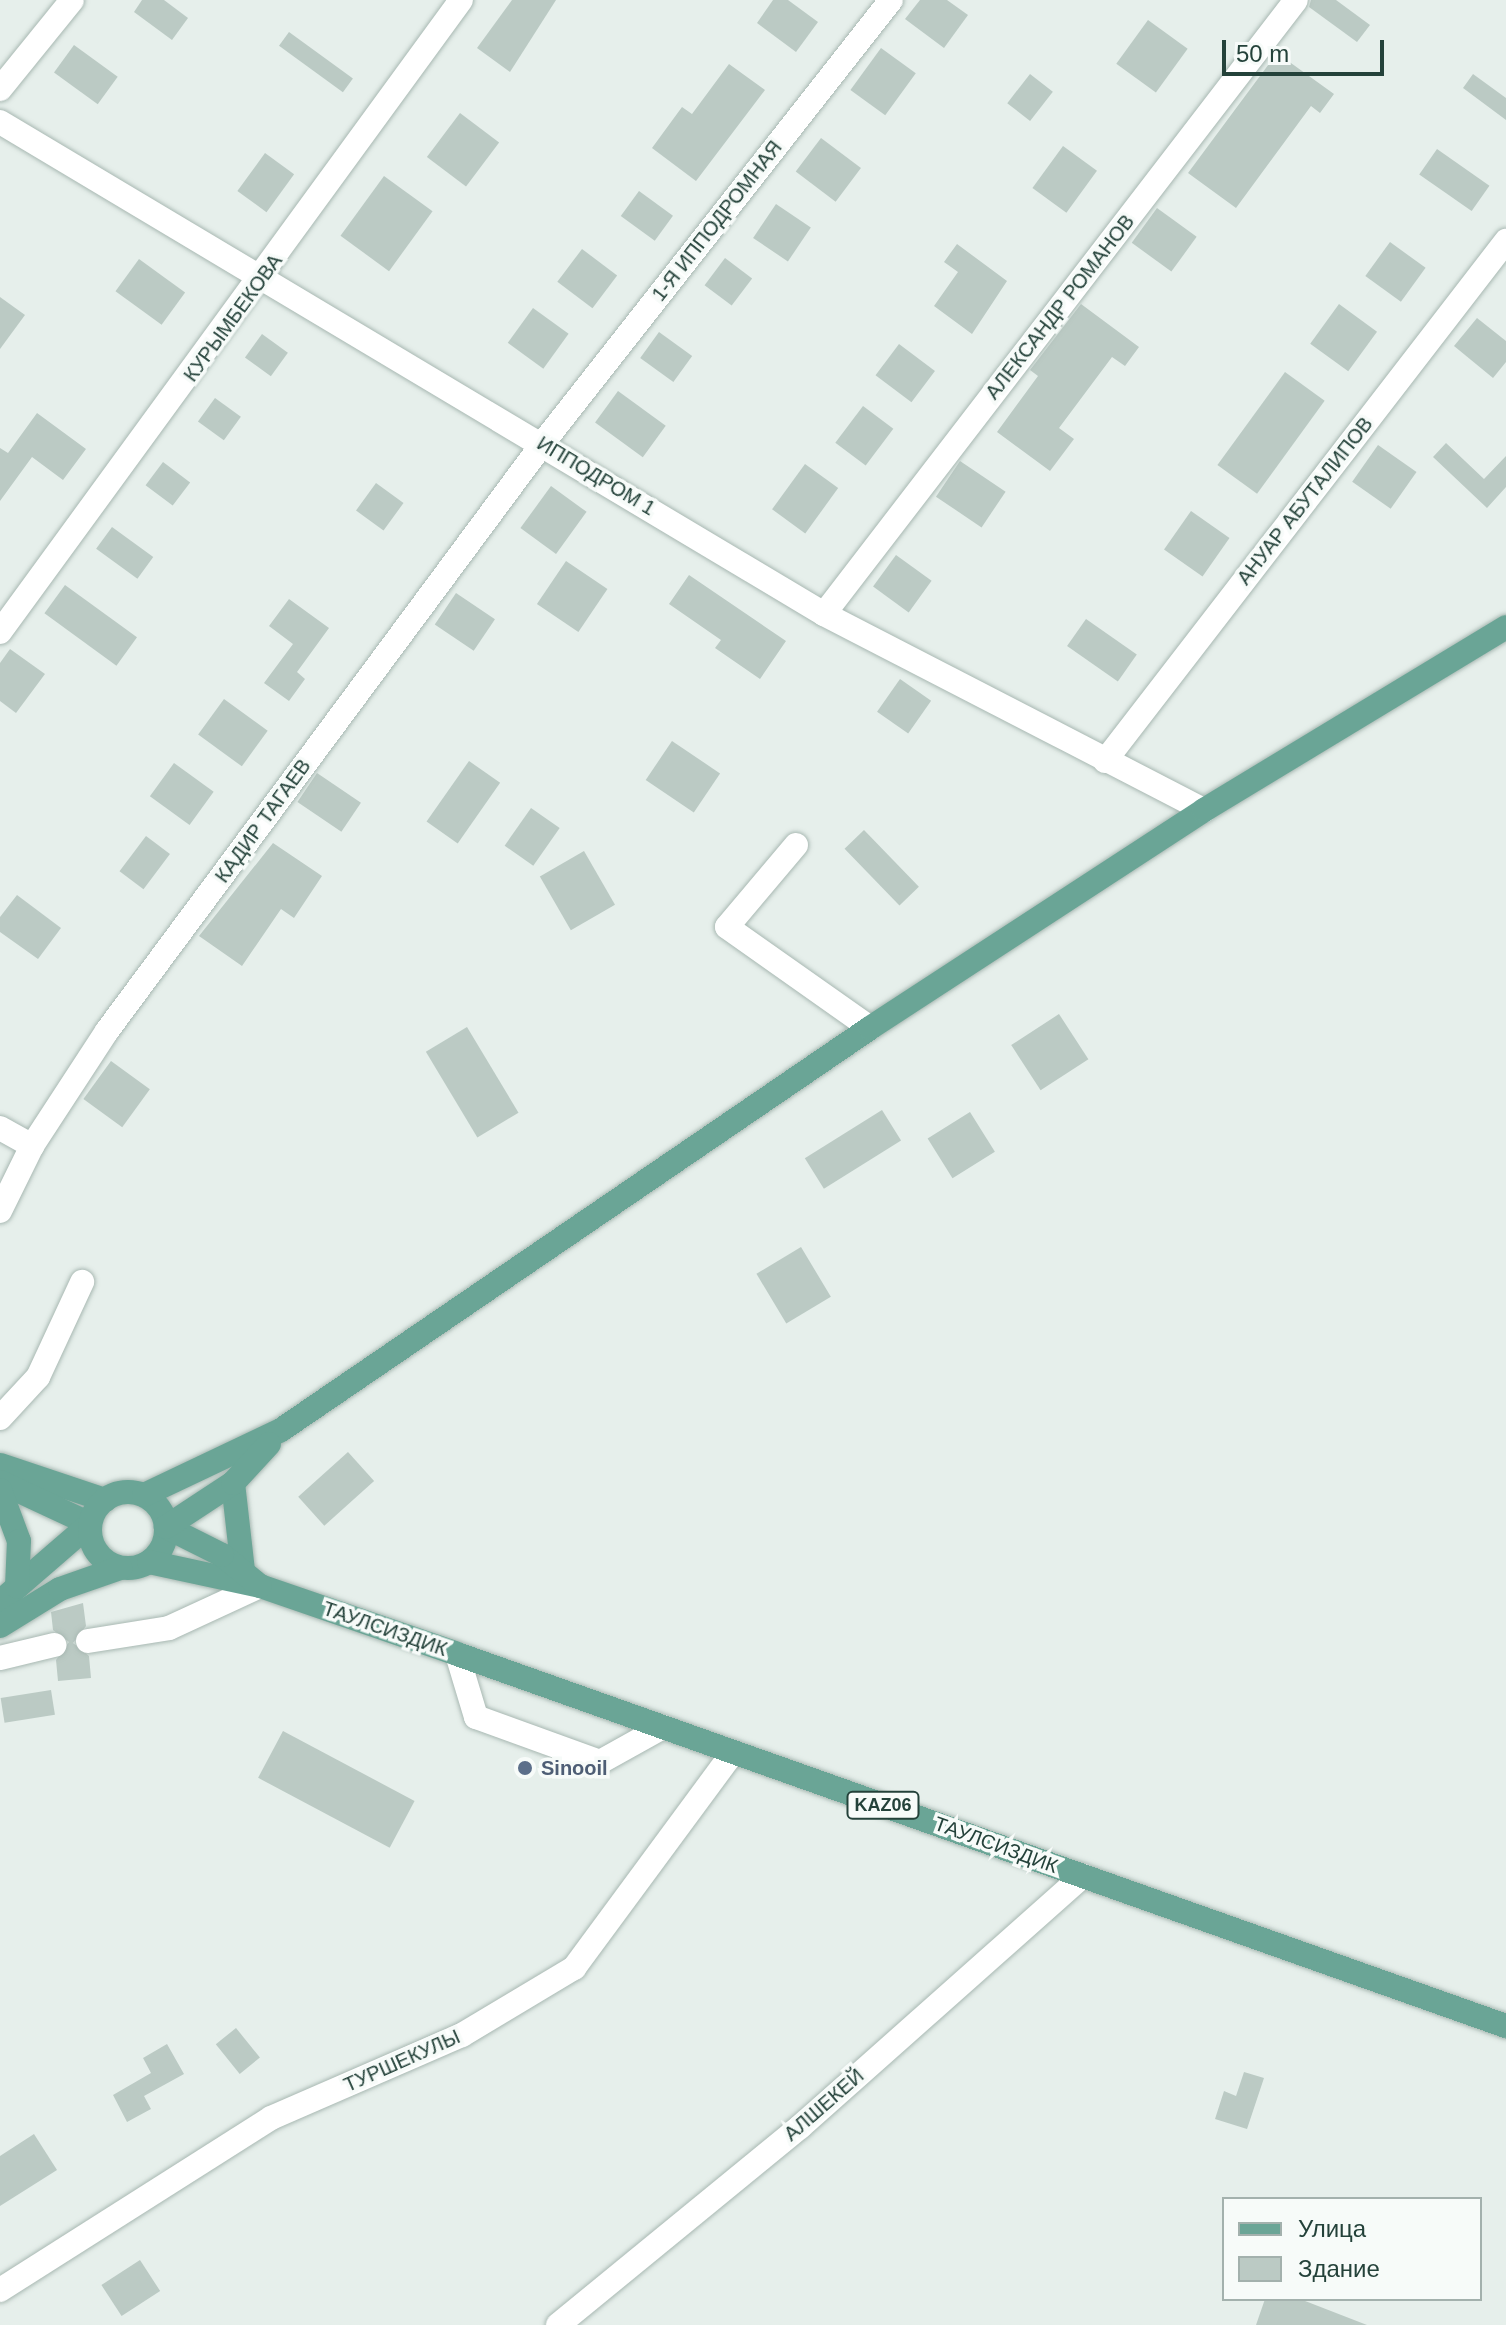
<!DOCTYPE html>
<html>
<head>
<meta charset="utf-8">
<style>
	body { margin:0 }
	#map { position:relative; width:1506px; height:2325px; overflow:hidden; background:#e6efeb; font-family:Helvetica,sans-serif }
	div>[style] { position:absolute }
	.building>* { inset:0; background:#bbcac4; transform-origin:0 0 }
	.roads { filter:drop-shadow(0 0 2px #a8b8b2) drop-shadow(0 0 2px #a8b8b2) }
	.minor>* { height:24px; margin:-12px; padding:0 12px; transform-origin:12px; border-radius:12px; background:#fff }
	.major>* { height:24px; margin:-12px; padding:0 12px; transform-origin:12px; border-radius:12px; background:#6aa596 }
	.major>.ring { margin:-12px; padding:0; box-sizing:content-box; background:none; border:24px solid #6aa596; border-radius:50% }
	.dots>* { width:22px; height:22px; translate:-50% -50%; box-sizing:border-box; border:4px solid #f7fbf9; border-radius:50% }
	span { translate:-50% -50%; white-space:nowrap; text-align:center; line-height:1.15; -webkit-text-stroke:7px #f7fbf9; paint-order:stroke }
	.shield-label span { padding:2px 6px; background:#f7fbf9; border:2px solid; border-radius:6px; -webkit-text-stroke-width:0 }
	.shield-label { font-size:18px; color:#24423a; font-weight:700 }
	.street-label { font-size:20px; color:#24423a }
	.service-label { font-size:20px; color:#4e5e75; font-weight:700 }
	.left { translate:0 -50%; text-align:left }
	.legend { position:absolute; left:1222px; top:2197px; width:260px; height:104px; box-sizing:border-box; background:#f7fbf9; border:2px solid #a3b1ad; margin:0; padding:10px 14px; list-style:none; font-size:24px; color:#24423a }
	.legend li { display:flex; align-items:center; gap:16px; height:40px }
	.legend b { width:40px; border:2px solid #a3b1ad }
	.scale { position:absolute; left:1222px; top:40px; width:162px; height:36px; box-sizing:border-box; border:4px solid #24423a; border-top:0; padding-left:10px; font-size:24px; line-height:28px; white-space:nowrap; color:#24423a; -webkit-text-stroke:6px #f7fbf9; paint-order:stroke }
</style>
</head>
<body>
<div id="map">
	<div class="building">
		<div style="clip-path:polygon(142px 0,164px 0,188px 18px,172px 40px,134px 12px)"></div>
		<div style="clip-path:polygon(512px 0,556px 0,510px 72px,477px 48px)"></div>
		<div style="clip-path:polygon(773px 0,788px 0,818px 22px,796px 52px,757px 23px)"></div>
		<div style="clip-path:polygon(920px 0,947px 0,968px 15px,944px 48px,905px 19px)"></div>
		<div style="clip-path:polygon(1311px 0,1336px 0,1370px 25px,1357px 42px,1309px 7px)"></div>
		<div style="left:1148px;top:20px;width:49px;height:54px;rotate:36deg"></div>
		<div style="left:289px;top:32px;width:79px;height:17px;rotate:36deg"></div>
		<div style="left:74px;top:45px;width:54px;height:34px;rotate:36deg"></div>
		<div style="left:881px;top:48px;width:43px;height:52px;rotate:36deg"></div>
		<div style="clip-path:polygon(1277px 53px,1334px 94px,1320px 113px,1311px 106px,1236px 208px,1188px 173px)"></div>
		<div style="clip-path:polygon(729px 64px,765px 90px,696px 181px,652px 148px,682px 107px,692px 114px)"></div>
		<div style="left:1030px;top:74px;width:29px;height:37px;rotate:38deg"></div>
		<div style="clip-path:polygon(1473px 74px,1506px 98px,1506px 120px,1463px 88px)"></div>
		<div style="left:460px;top:113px;width:49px;height:55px;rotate:37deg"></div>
		<div style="left:821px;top:138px;width:50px;height:42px;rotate:37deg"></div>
		<div style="left:1063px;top:146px;width:42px;height:52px;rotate:36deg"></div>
		<div style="left:1437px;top:149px;width:64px;height:31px;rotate:35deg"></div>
		<div style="left:265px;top:153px;width:36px;height:47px;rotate:36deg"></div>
		<div style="left:384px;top:176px;width:60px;height:74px;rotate:36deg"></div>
		<div style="left:639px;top:191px;width:42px;height:31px;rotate:36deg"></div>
		<div style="left:776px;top:204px;width:42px;height:41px;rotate:34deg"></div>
		<div style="left:1157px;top:208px;width:49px;height:43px;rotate:36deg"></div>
		<div style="left:1390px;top:242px;width:44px;height:42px;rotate:36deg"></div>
		<div style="clip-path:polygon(957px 244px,1007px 281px,972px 334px,934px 306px,958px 272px,944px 262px)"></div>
		<div style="left:582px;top:249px;width:44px;height:41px;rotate:37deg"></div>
		<div style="left:725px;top:258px;width:34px;height:34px;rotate:37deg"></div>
		<div style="left:139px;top:259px;width:57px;height:40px;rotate:36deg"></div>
		<div style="clip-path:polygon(0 297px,25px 315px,0 349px)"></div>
		<div style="clip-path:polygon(1081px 304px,1139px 347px,1125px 366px,1112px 357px,1059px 428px,1074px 439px,1050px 471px,997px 432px,1038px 376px,1030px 370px)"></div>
		<div style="left:1339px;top:304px;width:47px;height:49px;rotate:36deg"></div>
		<div style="left:533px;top:308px;width:44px;height:43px;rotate:36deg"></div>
		<div style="clip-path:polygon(1477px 318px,1506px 341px,1506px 362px,1493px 378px,1454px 346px)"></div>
		<div style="left:659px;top:332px;width:41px;height:32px;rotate:36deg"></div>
		<div style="left:262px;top:334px;width:32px;height:29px;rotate:36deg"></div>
		<div style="left:899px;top:344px;width:45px;height:39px;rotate:37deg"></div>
		<div style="left:1285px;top:372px;width:49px;height:115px;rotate:36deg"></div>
		<div style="left:618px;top:391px;width:59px;height:39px;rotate:36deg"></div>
		<div style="left:215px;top:398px;width:32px;height:29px;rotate:36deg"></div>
		<div style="left:863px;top:406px;width:38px;height:46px;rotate:37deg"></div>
		<div style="clip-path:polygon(37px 413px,86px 449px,63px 480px,32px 457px,0 501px,0 448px,8px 453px)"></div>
		<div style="clip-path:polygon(1446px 443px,1484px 479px,1506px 456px,1506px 487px,1487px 508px,1433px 457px)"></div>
		<div style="left:1378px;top:445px;width:47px;height:45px;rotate:35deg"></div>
		<div style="left:960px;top:461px;width:55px;height:43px;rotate:34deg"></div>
		<div style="left:163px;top:462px;width:34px;height:29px;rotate:37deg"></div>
		<div style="left:805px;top:464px;width:41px;height:56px;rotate:36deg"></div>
		<div style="left:376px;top:483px;width:34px;height:34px;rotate:36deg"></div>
		<div style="left:551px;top:486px;width:44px;height:52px;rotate:36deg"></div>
		<div style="left:1191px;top:511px;width:47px;height:47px;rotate:35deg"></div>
		<div style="left:112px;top:527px;width:51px;height:27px;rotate:36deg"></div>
		<div style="left:896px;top:555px;width:44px;height:39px;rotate:36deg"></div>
		<div style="left:566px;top:561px;width:50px;height:52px;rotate:34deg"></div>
		<div style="clip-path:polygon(689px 575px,786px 641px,760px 679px,715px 648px,721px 640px,669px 604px)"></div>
		<div style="left:65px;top:585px;width:89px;height:35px;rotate:36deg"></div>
		<div style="left:456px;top:593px;width:47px;height:38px;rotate:34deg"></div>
		<div style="clip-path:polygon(289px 599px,329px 628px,297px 672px,305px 679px,289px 701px,264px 683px,293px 644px,269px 626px)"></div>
		<div style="left:1086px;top:619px;width:62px;height:33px;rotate:35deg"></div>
		<div style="clip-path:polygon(10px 649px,45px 674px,16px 713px,0 701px,0 663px)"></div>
		<div style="left:900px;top:679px;width:38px;height:40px;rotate:35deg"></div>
		<div style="left:224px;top:699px;width:54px;height:44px;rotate:36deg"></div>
		<div style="left:672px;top:741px;width:58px;height:47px;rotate:34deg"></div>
		<div style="left:469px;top:761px;width:38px;height:74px;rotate:35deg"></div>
		<div style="left:174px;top:763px;width:49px;height:41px;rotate:36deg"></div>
		<div style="left:317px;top:773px;width:53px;height:35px;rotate:34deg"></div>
		<div style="left:531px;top:808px;width:35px;height:46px;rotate:35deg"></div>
		<div style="left:864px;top:830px;width:79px;height:27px;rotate:46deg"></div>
		<div style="left:146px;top:836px;width:30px;height:44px;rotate:37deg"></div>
		<div style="clip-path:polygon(273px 843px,322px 876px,294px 918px,281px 909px,242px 966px,199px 936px)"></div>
		<div style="left:584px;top:851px;width:62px;height:51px;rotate:60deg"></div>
		<div style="clip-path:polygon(17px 895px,61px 928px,38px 959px,0 932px,0 917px)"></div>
		<div style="left:1059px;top:1014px;width:54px;height:57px;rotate:57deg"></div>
		<div style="left:467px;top:1027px;width:100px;height:48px;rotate:59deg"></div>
		<div style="left:111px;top:1061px;width:48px;height:47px;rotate:36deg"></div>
		<div style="left:882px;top:1110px;width:36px;height:91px;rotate:58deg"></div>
		<div style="left:970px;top:1112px;width:47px;height:50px;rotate:58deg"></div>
		<div style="left:801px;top:1247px;width:58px;height:52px;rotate:59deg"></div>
		<div style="left:348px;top:1452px;width:39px;height:67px;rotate:48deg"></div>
		<div style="clip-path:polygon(83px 1603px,86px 1626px,73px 1643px,89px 1656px,91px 1678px,58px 1681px,56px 1660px,69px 1642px,53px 1630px,51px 1612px)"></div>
		<div style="left:51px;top:1690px;width:25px;height:51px;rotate:81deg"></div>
		<div style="left:283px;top:1731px;width:149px;height:53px;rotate:28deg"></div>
		<div style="left:236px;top:2028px;width:38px;height:26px;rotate:51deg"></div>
		<div style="clip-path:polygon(167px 2044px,184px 2074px,144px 2096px,151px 2109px,127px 2122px,113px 2095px,151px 2073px,143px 2058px)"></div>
		<div style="clip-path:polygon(1244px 2072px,1264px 2078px,1247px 2129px,1215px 2119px,1224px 2091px,1236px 2096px)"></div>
		<div style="clip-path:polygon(34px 2134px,57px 2170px,0 2206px,0 2156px)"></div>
		<div style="left:140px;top:2260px;width:37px;height:46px;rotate:57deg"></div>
		<div style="clip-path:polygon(1265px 2299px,1300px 2299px,1367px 2325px,1256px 2325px)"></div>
	</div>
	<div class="roads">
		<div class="minor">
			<div style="left:0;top:89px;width:114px;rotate:-51deg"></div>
			<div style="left:0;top:122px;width:960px;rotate:30.84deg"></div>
			<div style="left:824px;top:614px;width:428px;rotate:27.3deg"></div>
			<div style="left:824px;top:614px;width:774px;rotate:-52.45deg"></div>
			<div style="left:0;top:632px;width:782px;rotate:-53.89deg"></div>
			<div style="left:1105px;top:761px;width:657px;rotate:-52.36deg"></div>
			<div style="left:796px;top:845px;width:107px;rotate:130.1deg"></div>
			<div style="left:727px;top:927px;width:175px;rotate:35.2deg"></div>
			<div style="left:0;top:1128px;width:37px;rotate:29deg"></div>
			<div style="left:0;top:1211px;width:72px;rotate:-63.8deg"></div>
			<div style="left:32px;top:1146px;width:137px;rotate:-56.9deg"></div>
			<div style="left:107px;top:1031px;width:732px;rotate:-53.44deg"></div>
			<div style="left:543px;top:443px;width:563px;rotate:-51.85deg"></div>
			<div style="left:0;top:1418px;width:56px;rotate:-47.2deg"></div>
			<div style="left:38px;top:1377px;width:105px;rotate:-65.1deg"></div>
			<div style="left:88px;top:1641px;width:82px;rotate:-9.1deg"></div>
			<div style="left:169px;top:1628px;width:100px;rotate:-24.8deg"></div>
			<div style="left:457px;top:1654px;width:66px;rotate:73.2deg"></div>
			<div style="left:476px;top:1717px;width:132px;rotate:19.9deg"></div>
			<div style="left:600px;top:1762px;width:72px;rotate:-29.1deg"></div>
			<div style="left:0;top:1658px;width:56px;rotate:-13.5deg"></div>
			<div style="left:0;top:2290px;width:321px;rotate:-32.4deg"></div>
			<div style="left:271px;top:2118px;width:208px;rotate:-23.5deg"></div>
			<div style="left:462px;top:2035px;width:131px;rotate:-30.9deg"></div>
			<div style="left:574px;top:1968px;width:268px;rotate:-53.6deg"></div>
			<div style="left:558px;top:2325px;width:313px;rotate:-39.3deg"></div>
			<div style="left:800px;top:2127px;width:378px;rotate:-41.6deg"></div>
		</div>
		<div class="major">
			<div style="left:0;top:1465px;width:111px;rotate:18.4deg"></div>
			<div style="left:0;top:1482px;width:99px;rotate:25deg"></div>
			<div style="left:90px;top:1524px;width:119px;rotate:139.1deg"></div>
			<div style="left:233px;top:1483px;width:89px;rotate:83.5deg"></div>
			<div style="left:0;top:1490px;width:54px;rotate:69.6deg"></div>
			<div style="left:19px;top:1541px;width:46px;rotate:92.5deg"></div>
			<div class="ring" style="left:90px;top:1492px;width:52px;height:52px"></div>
			<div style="left:144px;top:1495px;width:152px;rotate:-25.4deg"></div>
			<div style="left:281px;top:1430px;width:713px;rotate:-34.31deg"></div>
			<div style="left:870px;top:1028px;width:399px;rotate:-33.1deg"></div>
			<div style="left:1204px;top:810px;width:353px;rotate:-31.2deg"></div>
			<div style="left:149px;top:1562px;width:114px;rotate:12.2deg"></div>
			<div style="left:260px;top:1586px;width:208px;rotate:19deg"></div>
			<div style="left:457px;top:1654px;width:1113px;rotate:19.53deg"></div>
			<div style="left:260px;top:1586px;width:49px;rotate:-140.8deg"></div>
			<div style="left:222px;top:1555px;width:63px;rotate:-153.4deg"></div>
			<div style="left:166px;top:1527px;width:80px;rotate:-33.3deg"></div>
			<div style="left:233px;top:1483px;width:53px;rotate:-47.3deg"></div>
			<div style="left:0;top:1626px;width:70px;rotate:-31.7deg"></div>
			<div style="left:60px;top:1589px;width:64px;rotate:-19.3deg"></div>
		</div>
	</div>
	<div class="dots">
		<div style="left:525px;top:1768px;background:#5c6f8a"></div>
	</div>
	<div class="shield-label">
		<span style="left:883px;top:1805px">KAZ06</span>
	</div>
	<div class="street-label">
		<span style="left:717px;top:221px;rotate:-52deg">1-Я ИППОДРОМНАЯ</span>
		<span style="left:1060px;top:307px;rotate:-52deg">АЛЕКСАНДР РОМАНОВ</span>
		<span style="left:233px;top:318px;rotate:-54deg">КУРЫМБЕКОВА</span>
		<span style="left:596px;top:476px;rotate:31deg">ИППОДРОМ 1</span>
		<span style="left:1305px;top:501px;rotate:-52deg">АНУАР АБУТАЛИПОВ</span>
		<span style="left:263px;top:821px;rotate:-54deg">КАДИР ТАГАЕВ</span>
		<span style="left:385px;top:1629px;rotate:19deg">ТАУЛСИЗДИК</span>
		<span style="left:996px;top:1845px;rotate:20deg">ТАУЛСИЗДИК</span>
		<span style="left:402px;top:2061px;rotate:-24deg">ТУРШЕКУЛЫ</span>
		<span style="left:824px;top:2105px;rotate:-41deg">АЛШЕКЕЙ</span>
	</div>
	<div class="service-label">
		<span class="left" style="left:541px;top:1768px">Sinooil</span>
	</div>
	<ul class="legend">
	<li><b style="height:10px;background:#6aa596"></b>Улица</li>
	<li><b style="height:22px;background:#bbcac4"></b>Здание</li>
	</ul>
	<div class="scale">50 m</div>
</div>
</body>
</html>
